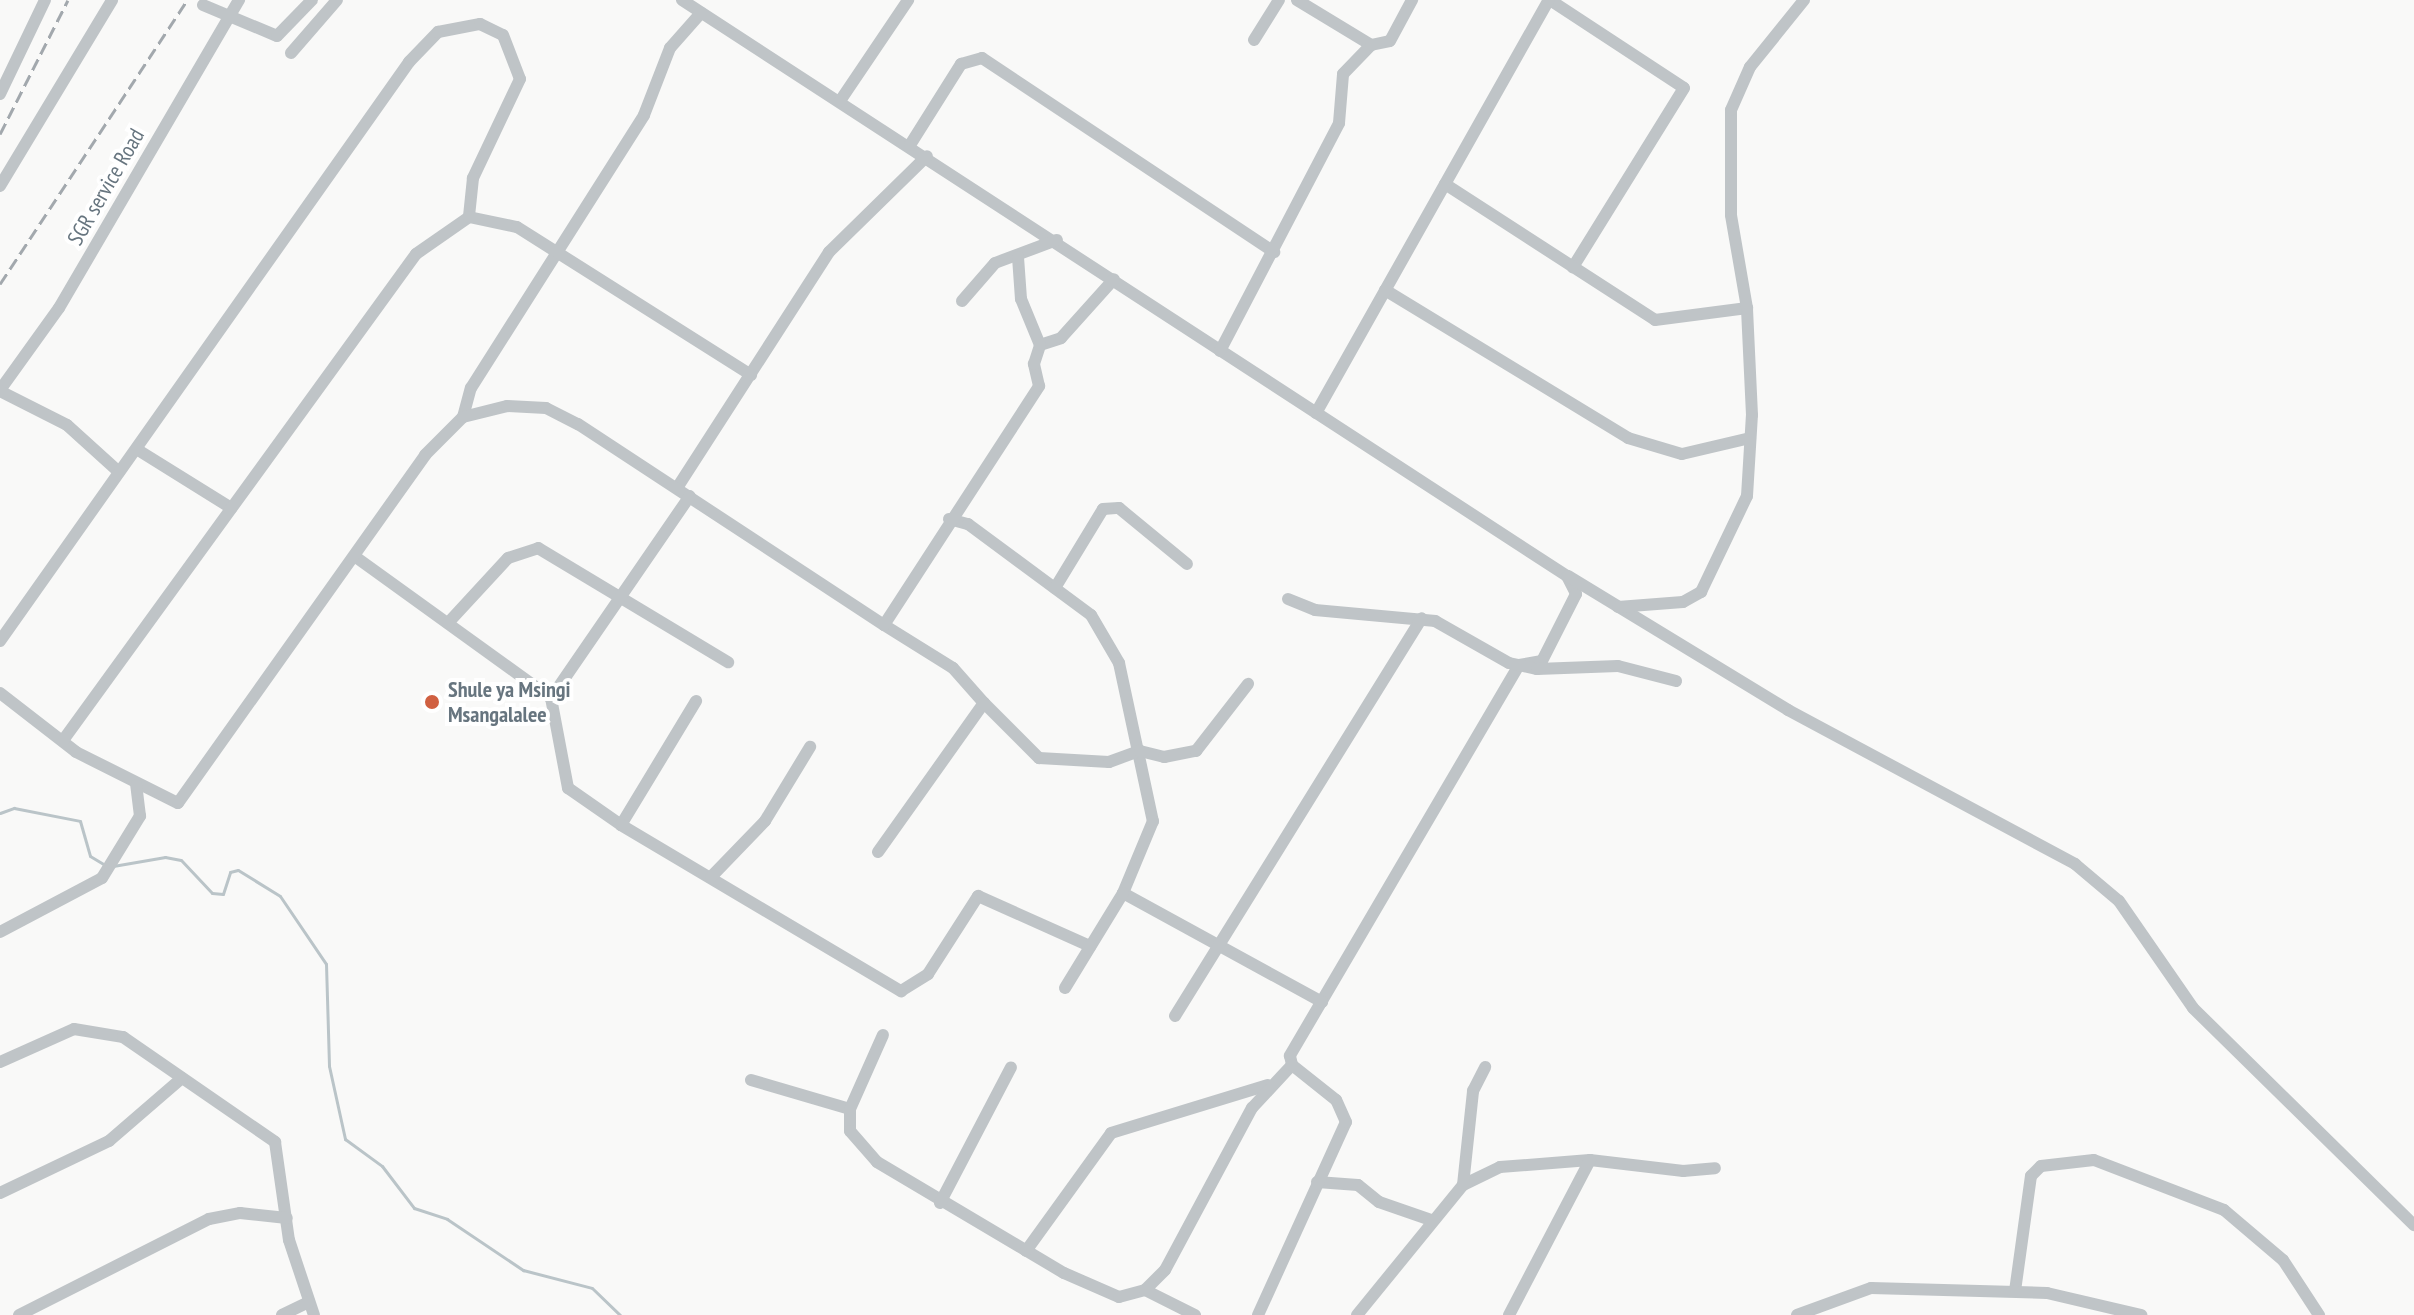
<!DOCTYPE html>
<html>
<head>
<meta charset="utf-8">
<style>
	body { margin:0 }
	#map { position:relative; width:2414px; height:1315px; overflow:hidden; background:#f9f9f8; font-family:"PT Sans Narrow",sans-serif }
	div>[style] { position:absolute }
	.stream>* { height:3px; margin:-1.5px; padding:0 1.5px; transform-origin:1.5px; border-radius:1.5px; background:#bac4c8 }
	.street>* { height:12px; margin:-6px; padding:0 6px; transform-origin:6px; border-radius:6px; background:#bfc4c7 }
	.rail>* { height:3px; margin-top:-1.5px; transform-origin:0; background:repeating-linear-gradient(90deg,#a2a8ad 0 12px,transparent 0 18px) }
	.dots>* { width:22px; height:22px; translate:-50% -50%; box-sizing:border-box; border:4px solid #fff; border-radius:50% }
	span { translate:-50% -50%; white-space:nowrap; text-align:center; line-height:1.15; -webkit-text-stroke:8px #fff; paint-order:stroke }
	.street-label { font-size:22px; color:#67757f }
	.poi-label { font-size:22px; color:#67757f; font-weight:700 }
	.left { translate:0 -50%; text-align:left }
</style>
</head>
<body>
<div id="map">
	<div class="stream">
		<div style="left:0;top:813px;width:15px;rotate:-20deg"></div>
		<div style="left:14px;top:808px;width:67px;rotate:11.1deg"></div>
		<div style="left:80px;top:821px;width:36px;rotate:74deg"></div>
		<div style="left:90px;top:856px;width:17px;rotate:31deg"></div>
		<div style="left:113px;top:866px;width:53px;rotate:-9.8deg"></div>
		<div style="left:165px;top:857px;width:16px;rotate:11deg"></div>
		<div style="left:181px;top:860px;width:45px;rotate:46.8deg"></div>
		<div style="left:212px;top:893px;width:11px;rotate:5deg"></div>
		<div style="left:223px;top:894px;width:23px;rotate:-72deg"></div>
		<div style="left:230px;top:872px;width:8px;rotate:-14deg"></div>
		<div style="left:238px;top:870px;width:49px;rotate:31.8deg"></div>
		<div style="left:280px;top:896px;width:82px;rotate:55.9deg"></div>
		<div style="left:326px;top:964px;width:102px;rotate:88.3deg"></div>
		<div style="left:329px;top:1066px;width:75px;rotate:77.6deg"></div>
		<div style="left:345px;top:1139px;width:46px;rotate:36.1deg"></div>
		<div style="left:382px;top:1166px;width:53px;rotate:52.7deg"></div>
		<div style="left:414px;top:1208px;width:35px;rotate:18deg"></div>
		<div style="left:447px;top:1219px;width:92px;rotate:33.9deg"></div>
		<div style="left:523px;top:1270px;width:71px;rotate:14.6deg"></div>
		<div style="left:592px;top:1288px;width:39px;rotate:44deg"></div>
	</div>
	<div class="street">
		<div style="left:682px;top:0;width:1056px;rotate:33.06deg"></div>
		<div style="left:1567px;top:576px;width:20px;rotate:63deg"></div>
		<div style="left:1576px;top:594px;width:75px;rotate:116.9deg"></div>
		<div style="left:1542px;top:661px;width:23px;rotate:170deg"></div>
		<div style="left:1519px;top:665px;width:453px;rotate:120.4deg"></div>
		<div style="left:1290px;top:1056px;width:9px;rotate:77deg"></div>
		<div style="left:1297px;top:0;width:87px;rotate:31.3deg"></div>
		<div style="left:1550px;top:0;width:160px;rotate:33.3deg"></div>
		<div style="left:1684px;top:88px;width:211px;rotate:121.8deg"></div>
		<div style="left:203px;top:5px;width:80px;rotate:22.7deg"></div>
		<div style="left:277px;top:36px;width:50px;rotate:-45.8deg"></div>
		<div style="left:1254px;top:40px;width:47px;rotate:-58deg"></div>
		<div style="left:291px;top:53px;width:70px;rotate:-49deg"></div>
		<div style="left:0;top:94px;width:104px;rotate:-64.4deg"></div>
		<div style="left:840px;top:101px;width:122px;rotate:-56deg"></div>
		<div style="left:910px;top:145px;width:96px;rotate:-57.8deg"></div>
		<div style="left:961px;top:64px;width:22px;rotate:-16deg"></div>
		<div style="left:982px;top:58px;width:351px;rotate:33.6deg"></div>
		<div style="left:1445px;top:184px;width:250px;rotate:32.9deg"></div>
		<div style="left:1655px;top:320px;width:93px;rotate:-7.4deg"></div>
		<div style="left:0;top:186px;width:217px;rotate:-58.9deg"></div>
		<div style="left:1385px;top:290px;width:285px;rotate:31.3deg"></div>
		<div style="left:1628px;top:438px;width:56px;rotate:16.5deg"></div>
		<div style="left:1682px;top:454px;width:70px;rotate:-13.2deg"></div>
		<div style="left:962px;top:301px;width:50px;rotate:-49deg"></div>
		<div style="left:995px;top:263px;width:66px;rotate:-20.4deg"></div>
		<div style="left:1040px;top:345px;width:22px;rotate:-18deg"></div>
		<div style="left:1061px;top:338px;width:79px;rotate:-48.1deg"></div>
		<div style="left:1220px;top:351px;width:257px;rotate:-62.4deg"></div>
		<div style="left:1339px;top:123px;width:49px;rotate:-85.3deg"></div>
		<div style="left:1343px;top:74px;width:40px;rotate:-46deg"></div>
		<div style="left:1371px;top:45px;width:19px;rotate:-12deg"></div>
		<div style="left:1390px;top:41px;width:47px;rotate:-61.8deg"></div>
		<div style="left:0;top:390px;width:101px;rotate:-54.3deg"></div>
		<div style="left:59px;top:308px;width:357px;rotate:-59.7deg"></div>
		<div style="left:0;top:391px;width:75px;rotate:26.9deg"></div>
		<div style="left:67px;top:425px;width:70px;rotate:42.1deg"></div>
		<div style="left:1316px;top:413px;width:474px;rotate:-60.6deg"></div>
		<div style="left:463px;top:417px;width:30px;rotate:-75deg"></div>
		<div style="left:471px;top:388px;width:323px;rotate:-57.6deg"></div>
		<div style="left:644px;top:115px;width:72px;rotate:-68.8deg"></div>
		<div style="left:670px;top:48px;width:47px;rotate:-48.5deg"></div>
		<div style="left:138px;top:450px;width:110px;rotate:31.9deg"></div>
		<div style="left:677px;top:488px;width:281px;rotate:-57.2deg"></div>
		<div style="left:829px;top:252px;width:137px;rotate:-44.4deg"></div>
		<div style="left:949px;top:519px;width:20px;rotate:15deg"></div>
		<div style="left:968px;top:524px;width:153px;rotate:36.5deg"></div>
		<div style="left:1091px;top:615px;width:56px;rotate:59.7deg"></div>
		<div style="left:1119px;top:663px;width:162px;rotate:77.9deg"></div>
		<div style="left:1153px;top:821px;width:78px;rotate:112.6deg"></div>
		<div style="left:1123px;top:893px;width:227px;rotate:28.7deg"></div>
		<div style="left:357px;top:558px;width:239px;rotate:35.8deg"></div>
		<div style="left:551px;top:698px;width:92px;rotate:79.3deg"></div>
		<div style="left:568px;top:788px;width:65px;rotate:34.9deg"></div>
		<div style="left:621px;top:825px;width:145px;rotate:-58.8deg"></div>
		<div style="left:1568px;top:576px;width:258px;rotate:31.3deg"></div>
		<div style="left:1788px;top:710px;width:326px;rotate:28.2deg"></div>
		<div style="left:2075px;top:864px;width:57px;rotate:40.1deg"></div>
		<div style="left:2119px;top:901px;width:130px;rotate:55.3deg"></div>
		<div style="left:2193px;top:1008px;width:310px;rotate:44.5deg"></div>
		<div style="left:1055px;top:588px;width:92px;rotate:-58.7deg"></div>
		<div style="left:1103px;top:509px;width:16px;rotate:-4deg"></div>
		<div style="left:1119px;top:508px;width:88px;rotate:39.5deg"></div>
		<div style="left:1288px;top:599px;width:29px;rotate:22deg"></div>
		<div style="left:1315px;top:610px;width:121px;rotate:5.2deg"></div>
		<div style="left:1435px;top:621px;width:85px;rotate:29.6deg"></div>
		<div style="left:1509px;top:663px;width:29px;rotate:12deg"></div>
		<div style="left:1537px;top:669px;width:81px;rotate:-2.1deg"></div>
		<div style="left:1618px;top:666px;width:60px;rotate:14.5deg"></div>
		<div style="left:1618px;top:607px;width:65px;rotate:-4.4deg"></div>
		<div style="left:1683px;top:602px;width:21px;rotate:-29deg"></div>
		<div style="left:1701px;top:592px;width:106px;rotate:-64.4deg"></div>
		<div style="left:1747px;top:496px;width:81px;rotate:-86.5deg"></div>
		<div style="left:1752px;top:415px;width:107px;rotate:-92.7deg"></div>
		<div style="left:1747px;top:308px;width:94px;rotate:-99.8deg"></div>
		<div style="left:1731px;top:215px;width:105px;rotate:-90deg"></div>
		<div style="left:1731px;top:110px;width:47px;rotate:-66.2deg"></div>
		<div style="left:1750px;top:67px;width:86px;rotate:-51.1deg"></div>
		<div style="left:448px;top:623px;width:88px;rotate:-47.3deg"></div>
		<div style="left:508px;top:558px;width:32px;rotate:-18deg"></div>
		<div style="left:538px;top:548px;width:222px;rotate:31deg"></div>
		<div style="left:884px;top:625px;width:81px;rotate:31.9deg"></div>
		<div style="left:953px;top:668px;width:47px;rotate:48.5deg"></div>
		<div style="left:0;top:641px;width:709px;rotate:-54.76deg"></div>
		<div style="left:409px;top:62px;width:42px;rotate:-46deg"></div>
		<div style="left:438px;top:32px;width:43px;rotate:-10.8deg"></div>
		<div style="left:480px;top:24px;width:25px;rotate:26deg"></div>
		<div style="left:503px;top:35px;width:47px;rotate:68.9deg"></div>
		<div style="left:520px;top:79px;width:110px;rotate:115.4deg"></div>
		<div style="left:473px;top:178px;width:39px;rotate:96deg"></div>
		<div style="left:0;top:693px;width:96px;rotate:37.8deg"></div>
		<div style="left:76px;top:752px;width:114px;rotate:26.6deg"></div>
		<div style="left:178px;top:803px;width:427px;rotate:-54.6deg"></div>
		<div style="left:425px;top:455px;width:54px;rotate:-45deg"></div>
		<div style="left:463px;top:417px;width:45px;rotate:-14deg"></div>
		<div style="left:507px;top:406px;width:39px;rotate:3deg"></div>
		<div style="left:546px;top:408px;width:36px;rotate:27deg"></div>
		<div style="left:578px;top:424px;width:366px;rotate:33.3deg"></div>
		<div style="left:884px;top:625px;width:285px;rotate:-57deg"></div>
		<div style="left:1039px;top:386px;width:23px;rotate:-103deg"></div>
		<div style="left:1034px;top:364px;width:20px;rotate:-72deg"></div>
		<div style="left:1040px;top:345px;width:50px;rotate:-112.4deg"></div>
		<div style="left:1021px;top:299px;width:42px;rotate:-94.1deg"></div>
		<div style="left:551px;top:698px;width:245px;rotate:-55.5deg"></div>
		<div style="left:64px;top:739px;width:599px;rotate:-54.03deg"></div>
		<div style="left:416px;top:254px;width:65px;rotate:-34.9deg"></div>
		<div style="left:469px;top:217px;width:49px;rotate:11.8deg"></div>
		<div style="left:517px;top:227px;width:277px;rotate:32.3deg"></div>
		<div style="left:621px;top:825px;width:326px;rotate:30.7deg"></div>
		<div style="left:901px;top:991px;width:32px;rotate:-32deg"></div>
		<div style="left:928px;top:974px;width:93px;rotate:-57.3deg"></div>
		<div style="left:978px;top:896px;width:123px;rotate:24.1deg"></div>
		<div style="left:878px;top:852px;width:183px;rotate:-54.6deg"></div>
		<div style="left:984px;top:703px;width:78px;rotate:45deg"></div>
		<div style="left:1039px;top:758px;width:70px;rotate:3.3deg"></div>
		<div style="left:1109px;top:762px;width:33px;rotate:-20deg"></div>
		<div style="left:1140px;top:751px;width:25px;rotate:14deg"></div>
		<div style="left:1164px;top:757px;width:33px;rotate:-11deg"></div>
		<div style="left:1196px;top:751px;width:85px;rotate:-52.2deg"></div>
		<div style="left:711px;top:877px;width:78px;rotate:-46deg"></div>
		<div style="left:765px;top:821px;width:87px;rotate:-58.7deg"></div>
		<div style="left:0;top:932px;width:115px;rotate:-27.9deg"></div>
		<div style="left:102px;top:878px;width:73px;rotate:-58.5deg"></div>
		<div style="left:140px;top:816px;width:31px;rotate:-97deg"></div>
		<div style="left:1065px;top:988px;width:111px;rotate:-58.6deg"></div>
		<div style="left:1175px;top:1016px;width:468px;rotate:-58.2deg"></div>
		<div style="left:0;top:1062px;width:81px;rotate:-24deg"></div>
		<div style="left:74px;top:1029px;width:50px;rotate:9.3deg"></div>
		<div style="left:123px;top:1037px;width:185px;rotate:34.6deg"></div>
		<div style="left:275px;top:1142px;width:99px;rotate:81.9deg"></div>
		<div style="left:289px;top:1240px;width:79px;rotate:71.6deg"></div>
		<div style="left:751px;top:1080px;width:103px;rotate:16.3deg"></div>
		<div style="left:850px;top:1109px;width:22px;rotate:90deg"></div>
		<div style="left:850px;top:1131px;width:41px;rotate:48.9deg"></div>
		<div style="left:877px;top:1162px;width:217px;rotate:30.7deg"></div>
		<div style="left:1064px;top:1273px;width:60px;rotate:23.6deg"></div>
		<div style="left:1119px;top:1297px;width:27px;rotate:-15deg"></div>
		<div style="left:1145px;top:1290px;width:56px;rotate:26.6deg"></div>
		<div style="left:850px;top:1109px;width:81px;rotate:-66deg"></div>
		<div style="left:1317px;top:1182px;width:41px;rotate:4.2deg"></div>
		<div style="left:1358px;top:1185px;width:27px;rotate:39deg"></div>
		<div style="left:1379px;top:1202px;width:55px;rotate:19.1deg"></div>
		<div style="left:1463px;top:1185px;width:41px;rotate:-25.9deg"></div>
		<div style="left:1500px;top:1167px;width:90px;rotate:-4.4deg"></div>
		<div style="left:1590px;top:1160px;width:94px;rotate:6.7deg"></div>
		<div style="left:1683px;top:1171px;width:32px;rotate:-5deg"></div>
		<div style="left:0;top:1193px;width:121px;rotate:-25.5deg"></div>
		<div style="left:109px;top:1141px;width:96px;rotate:-40.8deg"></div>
		<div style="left:940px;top:1203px;width:153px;rotate:-62.4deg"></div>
		<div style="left:1026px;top:1251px;width:145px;rotate:-54.2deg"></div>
		<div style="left:1111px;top:1133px;width:164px;rotate:-17deg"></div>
		<div style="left:1145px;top:1290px;width:28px;rotate:-45deg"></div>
		<div style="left:1165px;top:1270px;width:184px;rotate:-61.8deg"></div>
		<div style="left:1252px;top:1108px;width:59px;rotate:-47.1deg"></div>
		<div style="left:2015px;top:1291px;width:116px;rotate:-82.1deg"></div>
		<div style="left:2031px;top:1176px;width:14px;rotate:-45deg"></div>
		<div style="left:2041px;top:1166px;width:53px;rotate:-6.5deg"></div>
		<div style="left:2094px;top:1160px;width:139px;rotate:21deg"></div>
		<div style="left:2224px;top:1210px;width:77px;rotate:40.3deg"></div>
		<div style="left:2283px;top:1260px;width:66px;rotate:56.8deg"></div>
		<div style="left:19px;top:1315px;width:213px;rotate:-26.8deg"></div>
		<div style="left:209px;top:1219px;width:32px;rotate:-11deg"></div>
		<div style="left:240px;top:1213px;width:47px;rotate:6.1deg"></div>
		<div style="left:282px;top:1315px;width:30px;rotate:-26deg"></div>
		<div style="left:1258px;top:1315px;width:212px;rotate:-65.5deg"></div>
		<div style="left:1346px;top:1122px;width:24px;rotate:-114deg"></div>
		<div style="left:1336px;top:1100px;width:56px;rotate:-141.5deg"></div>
		<div style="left:1357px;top:1315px;width:168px;rotate:-50.8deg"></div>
		<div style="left:1463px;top:1185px;width:95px;rotate:-83.9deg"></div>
		<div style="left:1473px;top:1091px;width:27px;rotate:-63deg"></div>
		<div style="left:1509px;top:1315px;width:175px;rotate:-62.4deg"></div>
		<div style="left:1797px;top:1315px;width:79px;rotate:-20deg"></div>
		<div style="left:1871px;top:1288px;width:176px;rotate:1.6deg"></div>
		<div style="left:2047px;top:1293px;width:97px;rotate:13.2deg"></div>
	</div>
	<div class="rail">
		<div style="left:0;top:134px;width:150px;rotate:-63.1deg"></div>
		<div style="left:0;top:284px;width:340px;rotate:-56.6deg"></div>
	</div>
	<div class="dots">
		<div style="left:432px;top:702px;background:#d06041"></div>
	</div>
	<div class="street-label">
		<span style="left:106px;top:187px;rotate:-60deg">SGR service Road</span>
	</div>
	<div class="poi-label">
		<span class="left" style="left:448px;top:702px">Shule ya Msingi<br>Msangalalee</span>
	</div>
</div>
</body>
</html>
